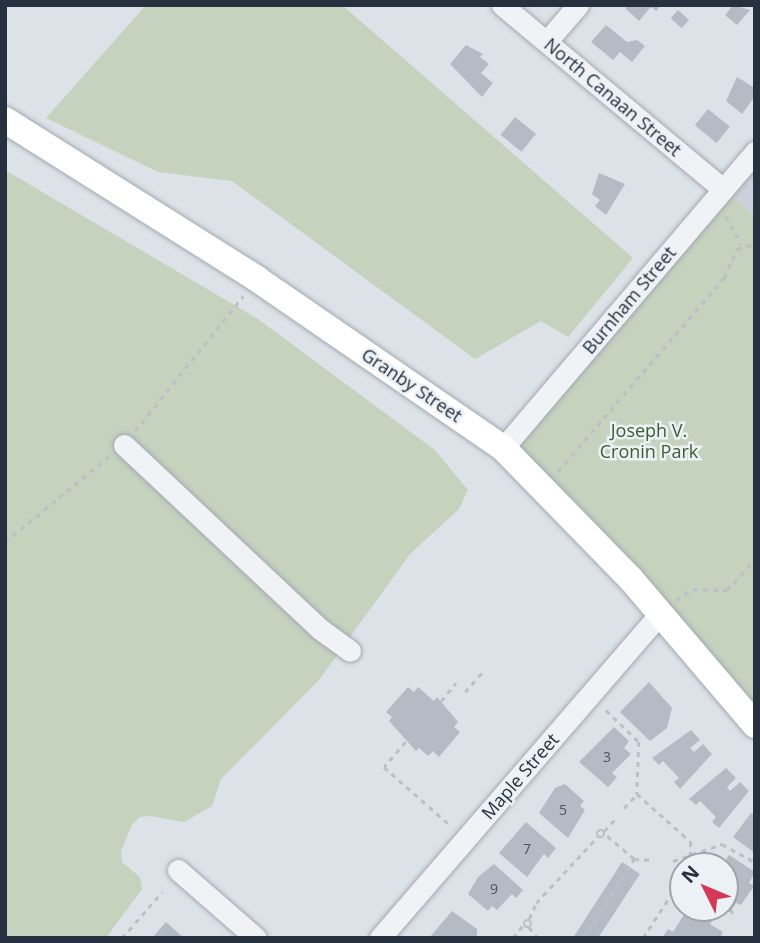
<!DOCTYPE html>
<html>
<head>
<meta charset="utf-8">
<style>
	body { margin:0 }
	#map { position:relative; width:760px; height:943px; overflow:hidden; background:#dde2e8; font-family:"Open Sans",sans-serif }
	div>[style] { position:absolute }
	.built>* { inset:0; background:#cbd1da }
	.green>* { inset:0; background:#c4d2be }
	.building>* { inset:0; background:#b4bbc5; transform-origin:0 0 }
	.path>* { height:2.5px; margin-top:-1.25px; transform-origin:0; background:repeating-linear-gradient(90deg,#bbc0c6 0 5px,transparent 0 10px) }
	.path>.ring { margin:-1.25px; padding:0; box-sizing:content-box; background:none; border:2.5px solid #bbc0c6; border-radius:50% }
	.roads { filter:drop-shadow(0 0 2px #a2a9b2) drop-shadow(0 0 2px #a2a9b2) }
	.minor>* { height:21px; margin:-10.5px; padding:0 10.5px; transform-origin:10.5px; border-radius:10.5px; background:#f0f2f6 }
	.major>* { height:26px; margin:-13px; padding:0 13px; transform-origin:13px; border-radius:13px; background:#fff }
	span { translate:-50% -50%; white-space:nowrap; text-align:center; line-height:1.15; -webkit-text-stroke:5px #ecf1f5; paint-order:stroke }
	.number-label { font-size:14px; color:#4a5360 }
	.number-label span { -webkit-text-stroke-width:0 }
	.street-label { font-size:18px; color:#26303f }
	.park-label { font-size:18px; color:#3c5c32 }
	.frame { position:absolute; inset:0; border:7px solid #26303f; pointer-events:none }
	.north { position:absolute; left:669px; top:852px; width:70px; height:70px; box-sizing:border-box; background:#ecf1f5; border:2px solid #9da4ac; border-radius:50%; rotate:313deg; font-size:19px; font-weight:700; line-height:28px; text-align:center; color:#26303f }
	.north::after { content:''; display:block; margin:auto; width:24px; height:32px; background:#d53958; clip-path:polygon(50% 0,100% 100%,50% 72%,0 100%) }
</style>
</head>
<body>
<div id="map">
	<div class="built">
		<div style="clip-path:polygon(755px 152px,755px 216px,723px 189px)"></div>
	</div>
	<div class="green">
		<div style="clip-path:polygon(146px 5px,342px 5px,633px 258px,568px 337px,541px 321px,475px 359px,232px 181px,158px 172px,46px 118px)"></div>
		<div style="clip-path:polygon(5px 170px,258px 319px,435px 450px,468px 490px,459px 509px,410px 554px,319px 680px,221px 779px,212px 806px,184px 822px,151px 816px,140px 817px,132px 825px,121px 851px,122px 862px,140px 877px,142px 889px,106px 938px,5px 938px)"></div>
		<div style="clip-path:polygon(723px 189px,755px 216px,755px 725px,503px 448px)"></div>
	</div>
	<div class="building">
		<div style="clip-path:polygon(628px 5px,661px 5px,656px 11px,651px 7px,639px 21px,625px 8px)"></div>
		<div style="clip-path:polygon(733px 5px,750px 10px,737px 25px,725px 15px)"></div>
		<div style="left:678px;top:10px;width:15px;height:11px;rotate:42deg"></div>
		<div style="clip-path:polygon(606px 25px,627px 42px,637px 40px,645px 46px,632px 62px,620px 52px,613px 60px,591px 42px)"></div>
		<div style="clip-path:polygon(466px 45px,483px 54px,480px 57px,489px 64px,481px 73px,493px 83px,482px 97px,450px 64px)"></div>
		<div style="clip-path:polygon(737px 77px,755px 88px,755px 96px,742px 114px,726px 101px)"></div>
		<div style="left:708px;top:109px;width:28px;height:21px;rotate:39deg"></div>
		<div style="left:515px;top:117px;width:27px;height:23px;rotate:39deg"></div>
		<div style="clip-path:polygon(599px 173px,625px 184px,606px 215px,595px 206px,600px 200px,592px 194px)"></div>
		<div style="clip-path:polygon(649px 682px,672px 708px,667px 728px,650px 741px,620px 712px)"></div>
		<div style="clip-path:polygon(408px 687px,414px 692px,418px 687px,434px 701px,437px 697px,458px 722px,454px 727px,460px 732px,439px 757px,433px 751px,428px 756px,419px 748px,416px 751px,389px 721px,392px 717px,386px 712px)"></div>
		<div style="clip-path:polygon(614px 727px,629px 741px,624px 748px,631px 754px,612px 773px,617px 777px,608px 787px,579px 762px)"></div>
		<div style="clip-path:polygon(691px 730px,700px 740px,690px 748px,694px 752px,703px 744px,712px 754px,680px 789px,674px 782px,679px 778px,663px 761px,659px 765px,652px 758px)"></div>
		<div style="clip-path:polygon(726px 768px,736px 778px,727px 787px,730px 791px,740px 782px,749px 791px,719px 828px,712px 822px,716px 817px,700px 801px,696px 805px,689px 799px)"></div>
		<div style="clip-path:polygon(565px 784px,584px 801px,580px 806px,585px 810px,568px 838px,539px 813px,555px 788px)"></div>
		<div style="clip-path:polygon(751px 813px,755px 816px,755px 853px,733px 837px)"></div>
		<div style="clip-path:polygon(526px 822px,556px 848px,548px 858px,544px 854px,527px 877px,499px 853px)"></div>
		<div style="clip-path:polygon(729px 855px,755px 872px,749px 883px,754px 886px,741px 905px,736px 903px,732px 909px,734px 915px,725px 909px,722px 866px)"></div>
		<div style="clip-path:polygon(622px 862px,640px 874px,598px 938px,573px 938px)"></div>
		<div style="clip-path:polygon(494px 864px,523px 890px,516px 898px,512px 894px,497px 910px,492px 906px,488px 911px,468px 894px,478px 877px)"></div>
		<div style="clip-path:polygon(682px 908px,695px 908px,713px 920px,710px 924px,723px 932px,720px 938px,662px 938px,668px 929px,673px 932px,685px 913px)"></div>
		<div style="clip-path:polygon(452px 911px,477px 929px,477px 938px,429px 938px)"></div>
		<div style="clip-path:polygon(166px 922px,184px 938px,152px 938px)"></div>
	</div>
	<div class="path">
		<div style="left:726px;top:216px;width:32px;rotate:62deg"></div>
		<div style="left:135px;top:431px;width:173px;rotate:-51.3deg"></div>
		<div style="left:558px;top:471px;width:255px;rotate:-49.3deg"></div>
		<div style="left:724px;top:278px;width:32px;rotate:-66deg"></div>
		<div style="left:737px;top:249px;width:19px;rotate:-16deg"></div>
		<div style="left:5px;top:542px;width:134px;rotate:-39.5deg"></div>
		<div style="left:676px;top:600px;width:20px;rotate:-33deg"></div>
		<div style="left:693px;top:589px;width:34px;rotate:2deg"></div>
		<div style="left:727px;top:590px;width:42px;rotate:-47.9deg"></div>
		<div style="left:465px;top:692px;width:28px;rotate:-49deg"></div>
		<div style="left:441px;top:701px;width:23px;rotate:-50deg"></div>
		<div style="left:606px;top:710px;width:46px;rotate:44.1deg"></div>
		<div style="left:639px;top:742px;width:52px;rotate:92.2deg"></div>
		<div style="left:637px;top:794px;width:72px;rotate:41.6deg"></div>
		<div style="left:691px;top:842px;width:24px;rotate:92deg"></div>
		<div style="left:406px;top:742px;width:33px;rotate:131deg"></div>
		<div style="left:384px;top:767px;width:88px;rotate:41.3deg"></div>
		<div style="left:624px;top:808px;width:19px;rotate:-47deg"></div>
		<div class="ring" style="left:597px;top:830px;width:5.5px;height:5.5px"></div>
		<div style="left:604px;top:831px;width:16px;rotate:-47deg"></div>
		<div style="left:634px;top:859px;width:17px;rotate:3deg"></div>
		<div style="left:673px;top:861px;width:52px;rotate:-19.1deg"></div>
		<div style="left:722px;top:844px;width:38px;rotate:29deg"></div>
		<div style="left:529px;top:919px;width:17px;rotate:-66deg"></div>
		<div style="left:536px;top:903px;width:91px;rotate:-47.2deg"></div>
		<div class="ring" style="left:524px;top:920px;width:5.5px;height:5.5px"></div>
		<div style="left:529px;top:927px;width:14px;rotate:51deg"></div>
		<div style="left:122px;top:938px;width:61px;rotate:-49deg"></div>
		<div style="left:513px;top:938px;width:18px;rotate:-52deg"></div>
		<div style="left:583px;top:938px;width:94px;rotate:-57.2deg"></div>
		<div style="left:634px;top:859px;width:38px;rotate:-140deg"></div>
		<div style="left:643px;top:938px;width:74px;rotate:-57.2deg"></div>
	</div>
	<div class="roads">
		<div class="minor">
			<div style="left:502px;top:5px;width:288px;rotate:39.8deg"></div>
			<div style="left:547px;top:41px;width:48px;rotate:-49.3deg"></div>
			<div style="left:124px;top:445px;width:269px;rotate:43.2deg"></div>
			<div style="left:320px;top:629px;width:37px;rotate:36deg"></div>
			<div style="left:503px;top:448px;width:389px;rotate:-49.6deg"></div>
			<div style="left:178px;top:870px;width:103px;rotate:41.1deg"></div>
			<div style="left:380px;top:938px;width:428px;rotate:-49.2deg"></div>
		</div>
		<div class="major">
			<div style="left:5px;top:120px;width:298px;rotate:32.2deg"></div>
			<div style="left:257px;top:279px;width:298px;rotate:34.5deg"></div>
			<div style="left:503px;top:448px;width:182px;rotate:45.7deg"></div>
			<div style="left:630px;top:578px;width:193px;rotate:49.6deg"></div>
		</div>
	</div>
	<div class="number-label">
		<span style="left:607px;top:757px">3</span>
		<span style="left:563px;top:810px">5</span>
		<span style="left:527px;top:849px">7</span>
		<span style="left:494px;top:889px">9</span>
	</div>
	<div class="street-label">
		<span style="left:613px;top:97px;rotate:40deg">North Canaan Street</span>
		<span style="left:629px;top:300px;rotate:-50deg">Burnham Street</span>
		<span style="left:412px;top:385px;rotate:34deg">Granby Street</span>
		<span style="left:520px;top:776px;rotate:-49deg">Maple Street</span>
	</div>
	<div class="park-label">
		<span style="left:649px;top:441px">Joseph V.<br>Cronin Park</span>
	</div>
	<div class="frame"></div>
	<div class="north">N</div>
</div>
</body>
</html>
